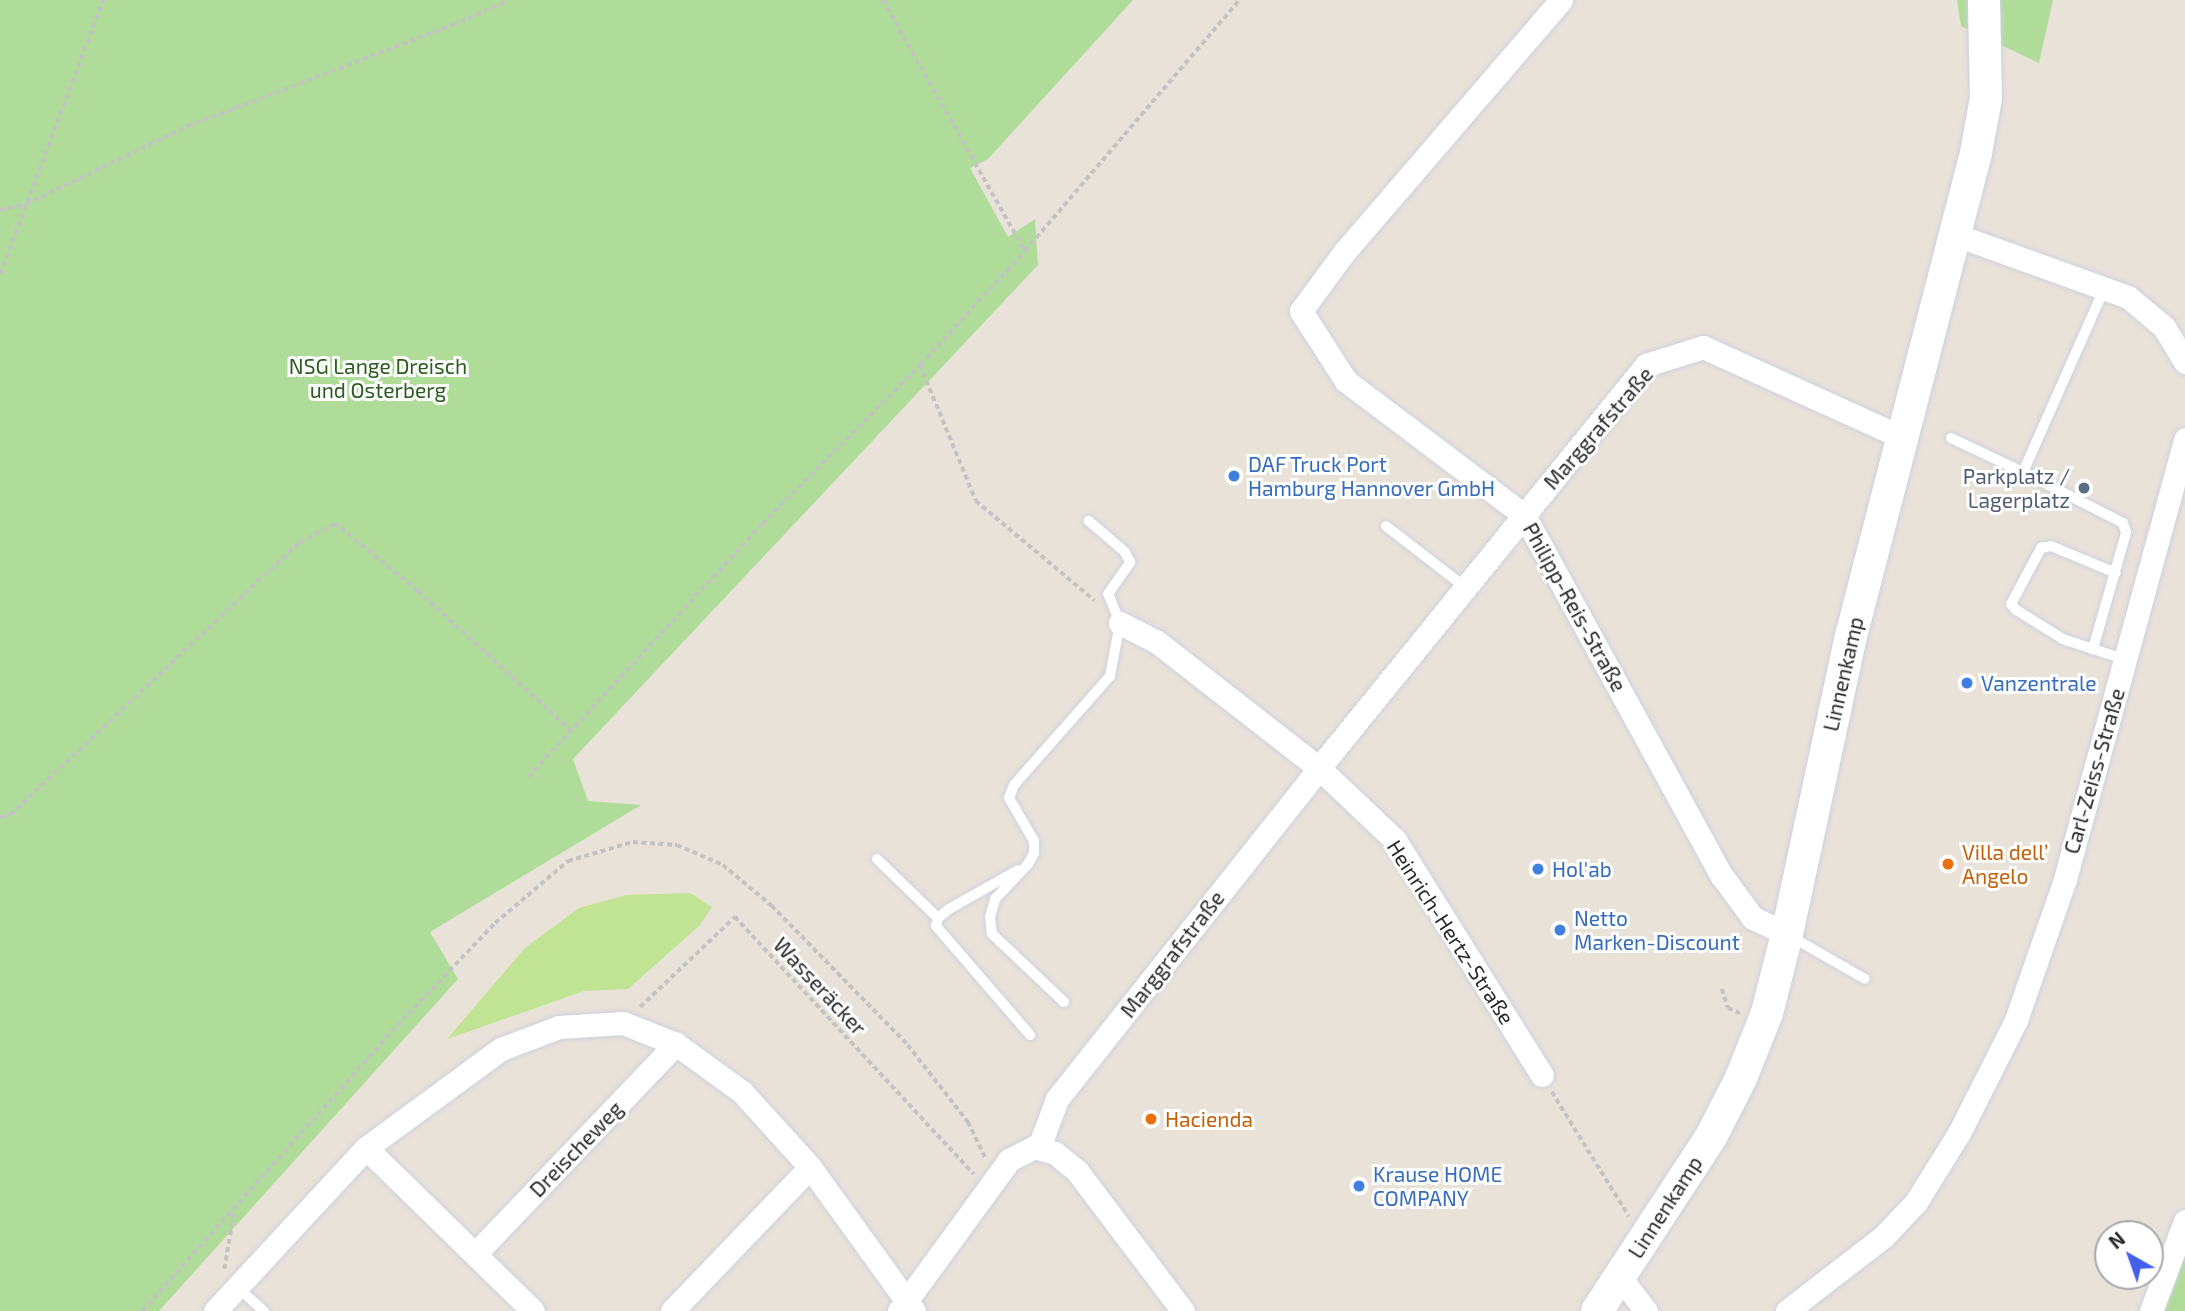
<!DOCTYPE html>
<html>
<head>
<meta charset="utf-8">
<style>
	body { margin:0 }
	#map { position:relative; width:2185px; height:1311px; overflow:hidden; background:#e9e2d9; font-family:"Exo 2",sans-serif }
	div>[style] { position:absolute }
	.green>* { inset:0; background:#afdc98 }
	.pitch>* { inset:0; background:#c1e394 }
	.path>* { height:3.5px; margin-top:-1.75px; transform-origin:0; background:repeating-linear-gradient(90deg,#c3c3c3 0 5px,transparent 0 8.5px) }
	.roads { filter:drop-shadow(0 0 2px #ced1df) drop-shadow(0 0 2px #ced1df) }
	.service>* { height:10px; margin:-5px; padding:0 5px; transform-origin:5px; border-radius:5px; background:#fff }
	.minor>* { height:23px; margin:-11.5px; padding:0 11.5px; transform-origin:11.5px; border-radius:11.5px; background:#fff }
	.secondary>* { height:32px; margin:-16px; padding:0 16px; transform-origin:16px; border-radius:16px; background:#fff }
	.dots>* { width:19px; height:19px; translate:-50% -50%; box-sizing:border-box; border:4px solid #fff; border-radius:50% }
	span { translate:-50% -50%; white-space:nowrap; text-align:center; line-height:1.15; -webkit-text-stroke:6px #fff; paint-order:stroke }
	.park-label { font-size:21px; color:#2a5d1d }
	.street-label { font-size:21px; color:#272727 }
	.shop-label { font-size:21px; color:#366cbe }
	.left { translate:0 -50%; text-align:left }
	.service-label { font-size:21px; color:#4e5e75 }
	.right { translate:-100% -50%; text-align:right }
	.food-label { font-size:21px; color:#c56008 }
	.north { position:absolute; left:2094px; top:1220px; width:70px; height:70px; box-sizing:border-box; background:#fff; border:2px solid #a9a9a9; border-radius:50%; rotate:320deg; font-size:19px; font-weight:700; line-height:28px; text-align:center; color:#272727 }
	.north::after { content:''; display:block; margin:auto; width:24px; height:32px; background:#4260ec; clip-path:polygon(50% 0,100% 100%,50% 72%,0 100%) }
</style>
</head>
<body>
<div id="map">
	<div class="green">
		<div style="clip-path:polygon(0 0,1133px 0,988px 159px,970px 168px,1008px 237px,1035px 219px,1038px 265px,573px 759px,588px 801px,641px 805px,430px 932px,458px 979px,159px 1311px,0 1311px)"></div>
		<div style="clip-path:polygon(1957px 0,2053px 0,2039px 63px,1961px 26px)"></div>
		<div style="clip-path:polygon(2185px 1255px,2185px 1311px,2165px 1311px)"></div>
	</div>
	<div class="pitch">
		<div style="clip-path:polygon(690px 893px,712px 907px,699px 926px,628px 989px,584px 991px,447px 1039px,525px 948px,579px 908px,626px 895px)"></div>
	</div>
	<div class="path">
		<div style="left:883px;top:0;width:288px;rotate:60.5deg"></div>
		<div style="left:0;top:210px;width:27px;rotate:-13deg"></div>
		<div style="left:26px;top:204px;width:180px;rotate:-25.7deg"></div>
		<div style="left:188px;top:126px;width:284px;rotate:-20.9deg"></div>
		<div style="left:453px;top:25px;width:61px;rotate:-24.1deg"></div>
		<div style="left:0;top:274px;width:293px;rotate:-69.4deg"></div>
		<div style="left:920px;top:365px;width:147px;rotate:67.6deg"></div>
		<div style="left:976px;top:501px;width:155px;rotate:40deg"></div>
		<div style="left:528px;top:777px;width:345px;rotate:-47.2deg"></div>
		<div style="left:762px;top:524px;width:224px;rotate:-45.2deg"></div>
		<div style="left:920px;top:365px;width:155px;rotate:-47.4deg"></div>
		<div style="left:1025px;top:251px;width:330px;rotate:-49.5deg"></div>
		<div style="left:0;top:817px;width:10px;rotate:-11deg"></div>
		<div style="left:10px;top:815px;width:398px;rotate:-43.3deg"></div>
		<div style="left:300px;top:542px;width:40px;rotate:-28deg"></div>
		<div style="left:335px;top:523px;width:107px;rotate:39.3deg"></div>
		<div style="left:418px;top:591px;width:207px;rotate:42.3deg"></div>
		<div style="left:1722px;top:989px;width:20px;rotate:72deg"></div>
		<div style="left:1728px;top:1008px;width:13px;rotate:23deg"></div>
		<div style="left:640px;top:1007px;width:131px;rotate:-43.5deg"></div>
		<div style="left:735px;top:917px;width:351px;rotate:47.1deg"></div>
		<div style="left:1552px;top:1092px;width:146px;rotate:58.2deg"></div>
		<div style="left:224px;top:1269px;width:59px;rotate:-80.2deg"></div>
		<div style="left:142px;top:1311px;width:399px;rotate:-48.2deg"></div>
		<div style="left:408px;top:1014px;width:126px;rotate:-46.3deg"></div>
		<div style="left:495px;top:923px;width:96px;rotate:-40.3deg"></div>
		<div style="left:568px;top:861px;width:68px;rotate:-16.3deg"></div>
		<div style="left:633px;top:842px;width:44px;rotate:3.9deg"></div>
		<div style="left:677px;top:845px;width:50px;rotate:23.5deg"></div>
		<div style="left:723px;top:865px;width:64px;rotate:39.9deg"></div>
		<div style="left:772px;top:906px;width:194px;rotate:45.6deg"></div>
		<div style="left:908px;top:1045px;width:98px;rotate:52.1deg"></div>
		<div style="left:968px;top:1122px;width:39px;rotate:64deg"></div>
	</div>
	<div class="roads">
		<div class="service">
			<div style="left:2105px;top:287px;width:202px;rotate:113.9deg"></div>
			<div style="left:2023px;top:472px;width:112px;rotate:27deg"></div>
			<div style="left:2123px;top:523px;width:10px;rotate:73deg"></div>
			<div style="left:2126px;top:533px;width:121px;rotate:105.9deg"></div>
			<div style="left:2093px;top:649px;width:35px;rotate:18deg"></div>
			<div style="left:1951px;top:438px;width:80px;rotate:25.3deg"></div>
			<div style="left:1386px;top:526px;width:100px;rotate:37.7deg"></div>
			<div style="left:2093px;top:649px;width:32px;rotate:-162deg"></div>
			<div style="left:2063px;top:639px;width:55px;rotate:-148.3deg"></div>
			<div style="left:2016px;top:610px;width:8px;rotate:-130deg"></div>
			<div style="left:2011px;top:604px;width:64px;rotate:-61.8deg"></div>
			<div style="left:2041px;top:548px;width:10px;rotate:-11deg"></div>
			<div style="left:2051px;top:546px;width:70px;rotate:22.6deg"></div>
			<div style="left:877px;top:859px;width:85px;rotate:44deg"></div>
			<div style="left:1018px;top:870px;width:79px;rotate:150.5deg"></div>
			<div style="left:949px;top:909px;width:14px;rotate:141deg"></div>
			<div style="left:938px;top:918px;width:8px;rotate:104deg"></div>
			<div style="left:936px;top:926px;width:144px;rotate:49.2deg"></div>
			<div style="left:1790px;top:936px;width:86px;rotate:29.8deg"></div>
			<div style="left:1064px;top:1002px;width:99px;rotate:-136.6deg"></div>
			<div style="left:992px;top:934px;width:17px;rotate:-97deg"></div>
			<div style="left:990px;top:917px;width:19px;rotate:-74deg"></div>
			<div style="left:995px;top:899px;width:48px;rotate:-46.7deg"></div>
			<div style="left:1028px;top:864px;width:13px;rotate:-61deg"></div>
			<div style="left:1034px;top:853px;width:12px;rotate:-90deg"></div>
			<div style="left:1034px;top:841px;width:50px;rotate:-120.2deg"></div>
			<div style="left:1009px;top:798px;width:14px;rotate:-69deg"></div>
			<div style="left:1014px;top:785px;width:145px;rotate:-48.6deg"></div>
			<div style="left:1110px;top:676px;width:54px;rotate:-79.3deg"></div>
			<div style="left:1120px;top:623px;width:31px;rotate:-112deg"></div>
			<div style="left:1108px;top:594px;width:39px;rotate:-55deg"></div>
			<div style="left:1130px;top:562px;width:11px;rotate:-117deg"></div>
			<div style="left:1125px;top:552px;width:48px;rotate:-139.3deg"></div>
			<div style="left:236px;top:1286px;width:38px;rotate:42deg"></div>
		</div>
		<div class="minor">
			<div style="left:1561px;top:0;width:331px;rotate:130.7deg"></div>
			<div style="left:1345px;top:251px;width:74px;rotate:126.3deg"></div>
			<div style="left:1301px;top:311px;width:83px;rotate:57.3deg"></div>
			<div style="left:1346px;top:381px;width:223px;rotate:37deg"></div>
			<div style="left:1524px;top:515px;width:412px;rotate:61.3deg"></div>
			<div style="left:1722px;top:876px;width:52px;rotate:53.6deg"></div>
			<div style="left:1753px;top:918px;width:38px;rotate:25deg"></div>
			<div style="left:1956px;top:235px;width:183px;rotate:19.8deg"></div>
			<div style="left:2128px;top:297px;width:47px;rotate:39.8deg"></div>
			<div style="left:2164px;top:327px;width:41px;rotate:59deg"></div>
			<div style="left:1120px;top:623px;width:42px;rotate:27.2deg"></div>
			<div style="left:1157px;top:642px;width:205px;rotate:37.9deg"></div>
			<div style="left:1319px;top:768px;width:105px;rotate:43.5deg"></div>
			<div style="left:1395px;top:840px;width:277px;rotate:58deg"></div>
			<div style="left:1039px;top:1147px;width:51px;rotate:-69.4deg"></div>
			<div style="left:1057px;top:1099px;width:422px;rotate:-51.6deg"></div>
			<div style="left:1319px;top:768px;width:519px;rotate:-50.94deg"></div>
			<div style="left:1646px;top:365px;width:60px;rotate:-17.5deg"></div>
			<div style="left:1703px;top:347px;width:217px;rotate:24.4deg"></div>
			<div style="left:366px;top:1148px;width:233px;rotate:44.3deg"></div>
			<div style="left:475px;top:1254px;width:291px;rotate:-46.3deg"></div>
			<div style="left:1620px;top:1277px;width:43px;rotate:52.6deg"></div>
			<div style="left:215px;top:1311px;width:222px;rotate:-47.2deg"></div>
			<div style="left:366px;top:1148px;width:167px;rotate:-36.3deg"></div>
			<div style="left:501px;top:1049px;width:62px;rotate:-20.8deg"></div>
			<div style="left:559px;top:1027px;width:64px;rotate:-3.6deg"></div>
			<div style="left:623px;top:1023px;width:57px;rotate:21.6deg"></div>
			<div style="left:676px;top:1044px;width:82px;rotate:36deg"></div>
			<div style="left:742px;top:1092px;width:101px;rotate:47.8deg"></div>
			<div style="left:810px;top:1167px;width:178px;rotate:54.2deg"></div>
			<div style="left:672px;top:1311px;width:199px;rotate:-46.2deg"></div>
			<div style="left:899px;top:1311px;width:187px;rotate:-53.9deg"></div>
			<div style="left:1009px;top:1160px;width:28px;rotate:-27deg"></div>
			<div style="left:1034px;top:1147px;width:22px;rotate:16deg"></div>
			<div style="left:1055px;top:1153px;width:28px;rotate:39deg"></div>
			<div style="left:1077px;top:1171px;width:176px;rotate:52.9deg"></div>
			<div style="left:1787px;top:1311px;width:123px;rotate:-37.7deg"></div>
			<div style="left:1884px;top:1236px;width:47px;rotate:-46.7deg"></div>
			<div style="left:1916px;top:1202px;width:81px;rotate:-58.1deg"></div>
			<div style="left:1959px;top:1133px;width:127px;rotate:-63.2deg"></div>
			<div style="left:2016px;top:1020px;width:149px;rotate:-70.8deg"></div>
			<div style="left:2065px;top:879px;width:456px;rotate:-74.7deg"></div>
			<div style="left:2151px;top:1311px;width:96px;rotate:-69.3deg"></div>
		</div>
		<div class="secondary">
			<div style="left:1597px;top:1311px;width:210px;rotate:-56.8deg"></div>
			<div style="left:1712px;top:1135px;width:64px;rotate:-63deg"></div>
			<div style="left:1741px;top:1078px;width:70px;rotate:-68.2deg"></div>
			<div style="left:1767px;top:1013px;width:81px;rotate:-75.8deg"></div>
			<div style="left:1787px;top:934px;width:301px;rotate:-77.9deg"></div>
			<div style="left:1850px;top:640px;width:503px;rotate:-75.49deg"></div>
			<div style="left:1976px;top:153px;width:56px;rotate:-79.7deg"></div>
			<div style="left:1986px;top:98px;width:98px;rotate:-91.2deg"></div>
		</div>
	</div>
	<div class="dots">
		<div style="left:1234px;top:476px;background:#3f7fe0"></div>
		<div style="left:2084px;top:488px;background:#5c6f8a"></div>
		<div style="left:1967px;top:683px;background:#3f7fe0"></div>
		<div style="left:1948px;top:864px;background:#e8710a"></div>
		<div style="left:1538px;top:869px;background:#3f7fe0"></div>
		<div style="left:1560px;top:930px;background:#3f7fe0"></div>
		<div style="left:1151px;top:1119px;background:#e8710a"></div>
		<div style="left:1359px;top:1186px;background:#3f7fe0"></div>
	</div>
	<div class="park-label">
		<span style="left:378px;top:378px">NSG Lange Dreisch<br>und Osterberg</span>
	</div>
	<div class="street-label">
		<span style="left:1598px;top:428px;rotate:-49deg">Marggrafstraße</span>
		<span style="left:1575px;top:607px;rotate:61deg">Philipp-Reis-Straße</span>
		<span style="left:1843px;top:674px;rotate:-77deg">Linnenkamp</span>
		<span style="left:2094px;top:771px;rotate:-74deg">Carl-Zeiss-Straße</span>
		<span style="left:1451px;top:932px;rotate:57deg">Heinrich-Hertz-Straße</span>
		<span style="left:1172px;top:954px;rotate:-52deg">Marggrafstraße</span>
		<span style="left:820px;top:986px;rotate:47deg">Wasseräcker</span>
		<span style="left:576px;top:1149px;rotate:-46deg">Dreischeweg</span>
		<span style="left:1665px;top:1207px;rotate:-57deg">Linnenkamp</span>
	</div>
	<div class="shop-label">
		<span class="left" style="left:1248px;top:476px">DAF Truck Port<br>Hamburg Hannover GmbH</span>
		<span class="left" style="left:1981px;top:683px">Vanzentrale</span>
		<span class="left" style="left:1552px;top:869px">Hol'ab</span>
		<span class="left" style="left:1574px;top:930px">Netto<br>Marken-Discount</span>
		<span class="left" style="left:1373px;top:1186px">Krause HOME<br>COMPANY</span>
	</div>
	<div class="service-label">
		<span class="right" style="left:2070px;top:488px">Parkplatz /<br>Lagerplatz</span>
	</div>
	<div class="food-label">
		<span class="left" style="left:1962px;top:864px">Villa dell’<br>Angelo</span>
		<span class="left" style="left:1165px;top:1119px">Hacienda</span>
	</div>
	<div class="north">N</div>
</div>
</body>
</html>
